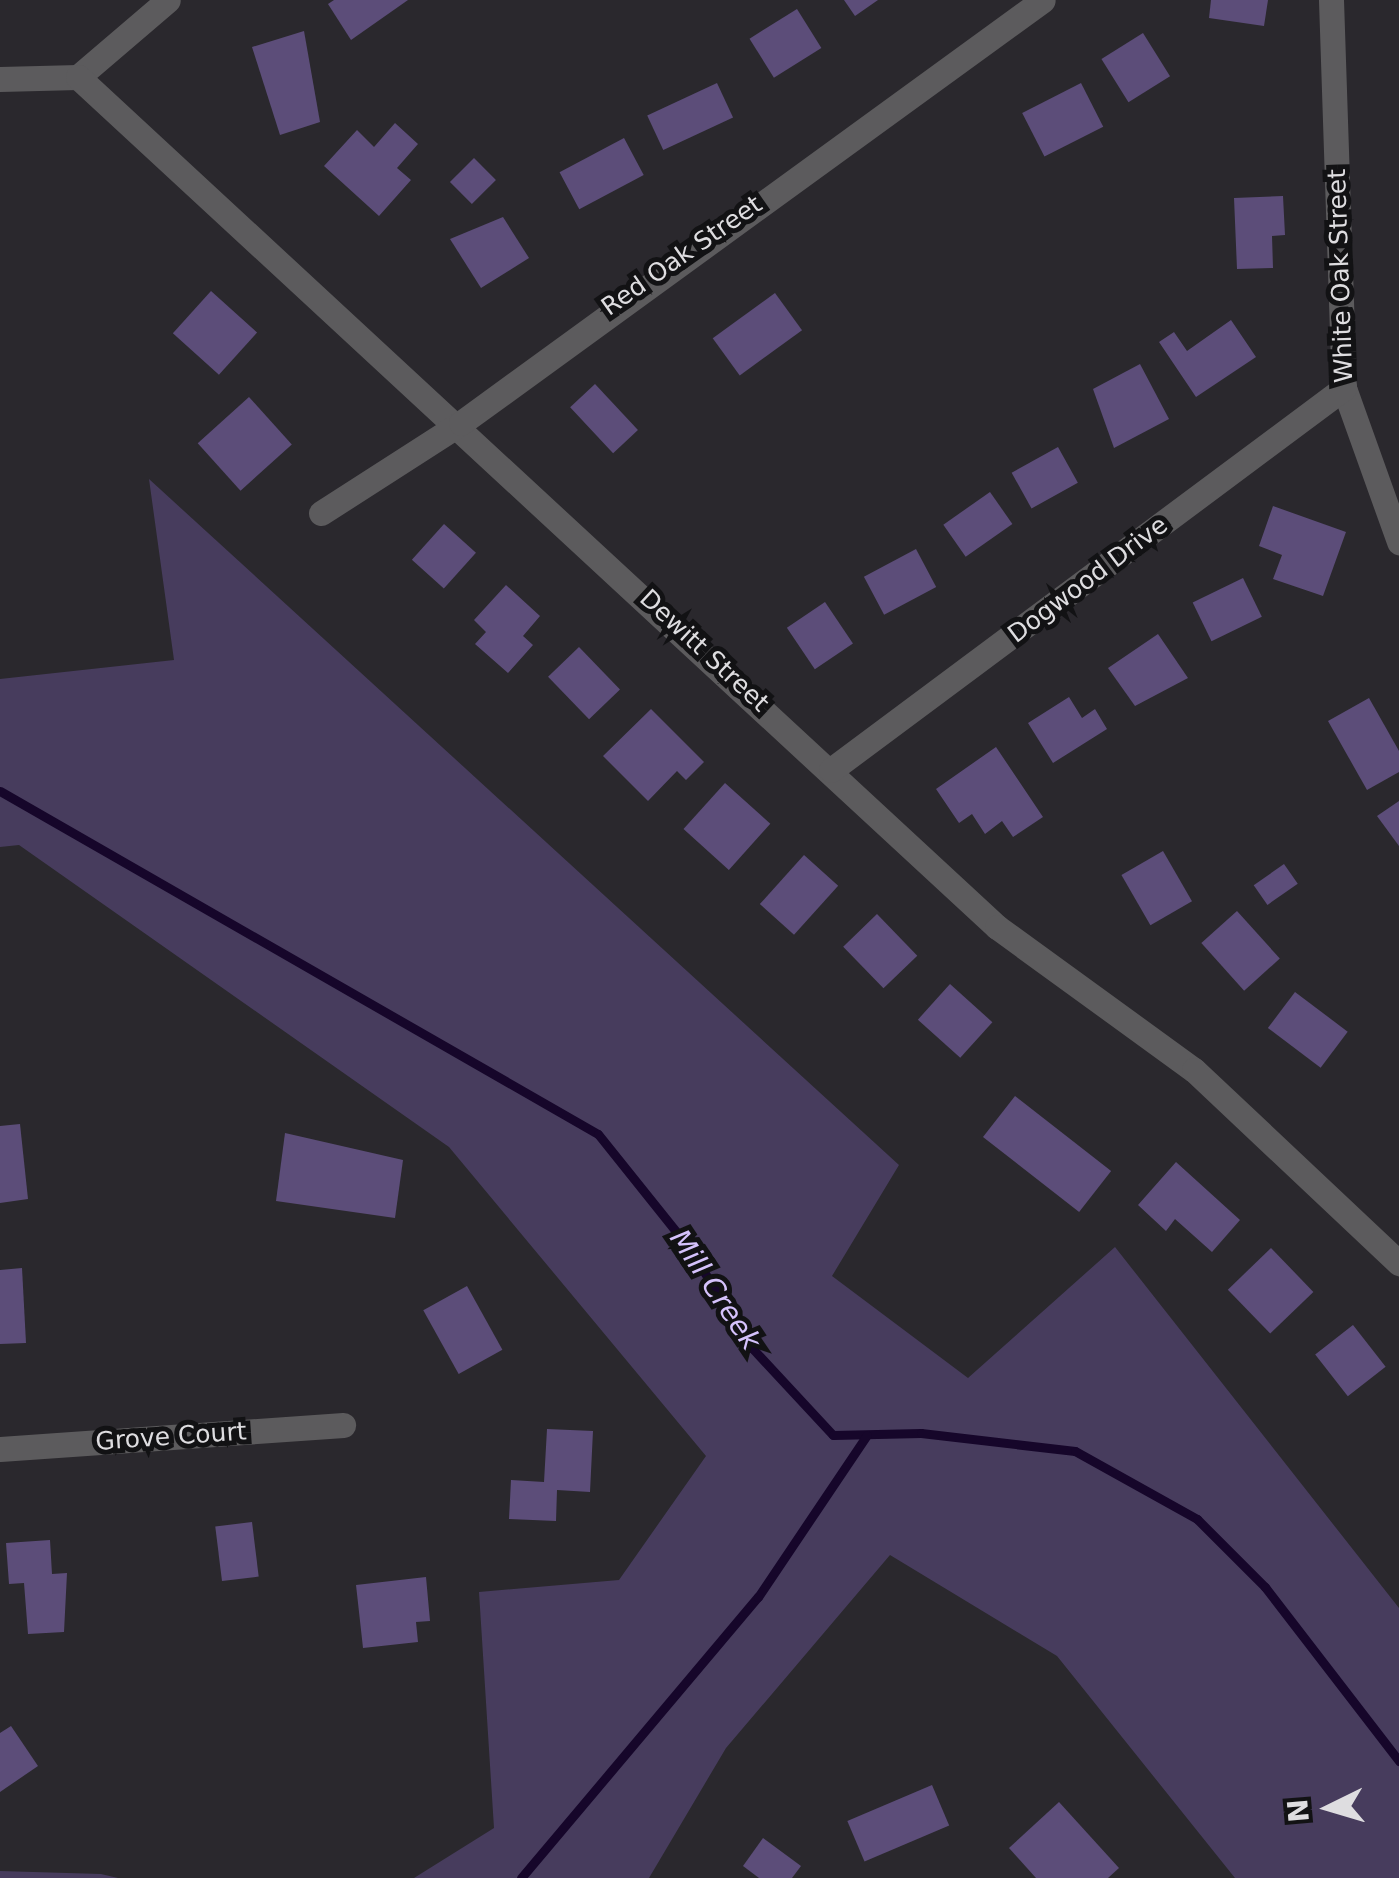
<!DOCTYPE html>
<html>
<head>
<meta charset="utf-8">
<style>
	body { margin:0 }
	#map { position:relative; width:1399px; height:1878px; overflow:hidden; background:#2a282d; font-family:"DejaVu Sans",sans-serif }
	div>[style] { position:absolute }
	.green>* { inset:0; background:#473c5d }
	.stream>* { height:9px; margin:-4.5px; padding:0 4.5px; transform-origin:4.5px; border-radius:4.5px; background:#16062a }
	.building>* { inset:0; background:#5c4d79; transform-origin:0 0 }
	.minor>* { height:25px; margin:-12.5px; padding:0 12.5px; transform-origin:12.5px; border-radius:12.5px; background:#5c5b5d }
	span { translate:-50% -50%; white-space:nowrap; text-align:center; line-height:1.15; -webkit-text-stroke:10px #121214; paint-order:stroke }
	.street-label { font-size:25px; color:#dedde0 }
	.water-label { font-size:28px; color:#d5c2fc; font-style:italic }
	.north { position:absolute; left:1279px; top:1758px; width:100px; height:100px; -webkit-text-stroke:8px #121214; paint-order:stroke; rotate:265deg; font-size:28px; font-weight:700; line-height:40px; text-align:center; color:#dedde0 }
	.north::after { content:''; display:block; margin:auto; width:35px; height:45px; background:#dedde0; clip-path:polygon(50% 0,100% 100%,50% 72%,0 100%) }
</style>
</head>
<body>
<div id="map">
	<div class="green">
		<div style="clip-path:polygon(149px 479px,899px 1165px,832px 1276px,968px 1378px,1115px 1247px,1399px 1608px,1399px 1878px,1235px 1878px,1057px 1656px,890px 1555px,726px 1748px,649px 1878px,414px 1878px,494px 1828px,479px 1592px,619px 1580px,706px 1456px,449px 1147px,19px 845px,0 847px,0 679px,174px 660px)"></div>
		<div style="clip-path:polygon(0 1871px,101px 1874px,118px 1878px,0 1878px)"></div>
	</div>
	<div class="stream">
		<div style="left:0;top:791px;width:689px;rotate:29.84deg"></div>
		<div style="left:598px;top:1134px;width:142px;rotate:51.3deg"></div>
		<div style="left:687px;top:1245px;width:123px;rotate:57.6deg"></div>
		<div style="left:753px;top:1349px;width:117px;rotate:47.1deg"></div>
		<div style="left:833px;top:1435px;width:88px;rotate:-1.3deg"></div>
		<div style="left:921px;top:1433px;width:155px;rotate:6.7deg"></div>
		<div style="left:1075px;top:1451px;width:140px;rotate:29.1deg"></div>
		<div style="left:1197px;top:1519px;width:96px;rotate:45deg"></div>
		<div style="left:1265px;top:1587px;width:220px;rotate:52.4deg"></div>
		<div style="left:521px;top:1878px;width:368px;rotate:-49.9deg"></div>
		<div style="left:758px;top:1597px;width:195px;rotate:-56.1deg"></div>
	</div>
	<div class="building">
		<div style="clip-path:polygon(408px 0,351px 40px,328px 4px,334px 0)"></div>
		<div style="clip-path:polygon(844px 0,878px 0,855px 16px)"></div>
		<div style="clip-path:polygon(1211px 0,1268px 0,1264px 26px,1209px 18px)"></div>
		<div style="left:797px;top:9px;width:46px;height:56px;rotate:58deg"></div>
		<div style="clip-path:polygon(304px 31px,320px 122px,280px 135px,252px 47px)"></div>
		<div style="left:1143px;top:33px;width:51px;height:49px;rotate:58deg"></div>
		<div style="left:717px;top:83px;width:38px;height:77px;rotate:65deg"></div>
		<div style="left:1081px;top:83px;width:49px;height:66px;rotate:63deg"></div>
		<div style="clip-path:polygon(395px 123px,418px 144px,397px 168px,411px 180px,379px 216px,324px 166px,357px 130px,374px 147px)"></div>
		<div style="left:624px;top:138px;width:42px;height:73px;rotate:62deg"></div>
		<div style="left:474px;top:158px;width:31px;height:34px;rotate:45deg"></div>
		<div style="clip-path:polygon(1283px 196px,1285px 235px,1272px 236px,1273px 268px,1237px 269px,1234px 198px)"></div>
		<div style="clip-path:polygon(503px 217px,529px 258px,481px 288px,450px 239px)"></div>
		<div style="left:211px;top:291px;width:62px;height:57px;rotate:42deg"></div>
		<div style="left:775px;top:293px;width:46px;height:77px;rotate:54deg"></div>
		<div style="clip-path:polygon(1231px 320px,1256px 357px,1196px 397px,1159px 342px,1174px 332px,1187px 351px)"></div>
		<div style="clip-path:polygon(1140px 364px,1169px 419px,1114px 448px,1093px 389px)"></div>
		<div style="left:595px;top:384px;width:63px;height:34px;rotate:47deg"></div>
		<div style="left:249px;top:397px;width:64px;height:69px;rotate:48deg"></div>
		<div style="left:1058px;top:447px;width:41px;height:53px;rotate:61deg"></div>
		<div style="left:990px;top:492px;width:39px;height:57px;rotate:55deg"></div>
		<div style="clip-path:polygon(1273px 506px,1346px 532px,1323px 596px,1273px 579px,1282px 555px,1259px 546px)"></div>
		<div style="left:444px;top:524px;width:43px;height:48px;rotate:42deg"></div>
		<div style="left:916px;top:549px;width:43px;height:59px;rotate:62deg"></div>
		<div style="left:1243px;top:578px;width:43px;height:56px;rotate:64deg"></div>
		<div style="clip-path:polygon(506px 585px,540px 616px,523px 636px,533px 645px,508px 673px,475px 644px,486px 632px,474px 620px)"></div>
		<div style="left:825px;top:602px;width:50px;height:46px;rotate:56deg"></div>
		<div style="clip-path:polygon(1158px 634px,1188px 678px,1135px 706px,1108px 668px)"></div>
		<div style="left:579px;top:647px;width:59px;height:43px;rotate:46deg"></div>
		<div style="clip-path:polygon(1069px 697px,1082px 718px,1095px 709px,1107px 729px,1053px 763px,1028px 723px)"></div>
		<div style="clip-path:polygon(1369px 698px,1399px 751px,1399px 772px,1367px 790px,1328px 721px)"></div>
		<div style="clip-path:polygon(651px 709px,704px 762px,686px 780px,677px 771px,648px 801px,603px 756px)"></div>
		<div style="clip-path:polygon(996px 747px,1043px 817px,1013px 837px,1002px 821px,985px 834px,972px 814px,959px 823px,936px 789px)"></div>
		<div style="left:725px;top:783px;width:61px;height:62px;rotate:42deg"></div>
		<div style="clip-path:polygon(1399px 801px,1399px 846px,1377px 816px)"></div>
		<div style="left:1163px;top:851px;width:58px;height:48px;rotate:60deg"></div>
		<div style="left:804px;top:855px;width:46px;height:66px;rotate:42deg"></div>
		<div style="left:1284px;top:864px;width:24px;height:37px;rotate:55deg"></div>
		<div style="left:1237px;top:911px;width:64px;height:48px;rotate:48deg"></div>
		<div style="left:877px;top:914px;width:58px;height:47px;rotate:46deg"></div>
		<div style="left:950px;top:984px;width:57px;height:48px;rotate:42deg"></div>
		<div style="left:1295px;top:992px;width:66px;height:45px;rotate:37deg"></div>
		<div style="left:1015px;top:1096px;width:122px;height:52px;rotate:38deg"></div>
		<div style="clip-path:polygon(20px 1124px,28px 1199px,0 1203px,0 1126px)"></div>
		<div style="clip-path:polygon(285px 1133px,403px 1160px,395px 1218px,276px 1201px)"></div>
		<div style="clip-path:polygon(1176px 1162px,1240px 1220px,1212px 1252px,1175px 1219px,1166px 1231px,1138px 1205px)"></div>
		<div style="left:1271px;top:1248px;width:61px;height:60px;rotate:46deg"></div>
		<div style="clip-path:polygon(22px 1268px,26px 1343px,0 1344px,0 1270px)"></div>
		<div style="left:467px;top:1286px;width:73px;height:50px;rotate:61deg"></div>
		<div style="left:1353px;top:1325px;width:53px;height:48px;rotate:52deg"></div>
		<div style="clip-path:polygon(547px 1429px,593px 1431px,590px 1492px,557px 1490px,556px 1521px,509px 1519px,511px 1480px,544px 1482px)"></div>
		<div style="left:252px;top:1522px;width:55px;height:37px;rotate:83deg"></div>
		<div style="clip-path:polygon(50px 1540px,52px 1574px,67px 1573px,64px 1632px,28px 1634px,24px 1583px,9px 1584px,6px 1543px)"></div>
		<div style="clip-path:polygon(426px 1577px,430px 1621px,416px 1622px,418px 1642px,363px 1648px,356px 1585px)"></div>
		<div style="clip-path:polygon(11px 1726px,38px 1766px,0 1792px,0 1733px)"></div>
		<div style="left:932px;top:1785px;width:44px;height:92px;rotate:67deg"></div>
		<div style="clip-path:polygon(1059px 1802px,1119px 1868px,1108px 1878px,1036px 1878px,1009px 1848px)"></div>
		<div style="clip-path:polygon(763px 1838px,801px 1866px,792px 1878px,759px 1878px,743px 1866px)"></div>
	</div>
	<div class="minor">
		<div style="left:1331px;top:0;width:388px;rotate:88.1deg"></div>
		<div style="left:1344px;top:388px;width:164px;rotate:70.3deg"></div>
		<div style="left:78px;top:77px;width:118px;rotate:-40.5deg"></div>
		<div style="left:0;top:79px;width:78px;rotate:-1.5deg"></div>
		<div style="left:78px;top:77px;width:1252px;rotate:42.77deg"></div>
		<div style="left:997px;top:927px;width:243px;rotate:36deg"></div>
		<div style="left:1194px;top:1070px;width:282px;rotate:43.3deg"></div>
		<div style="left:321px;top:513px;width:166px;rotate:-32.7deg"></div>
		<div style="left:461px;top:423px;width:719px;rotate:-36.01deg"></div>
		<div style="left:831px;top:770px;width:640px;rotate:-36.67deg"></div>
		<div style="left:0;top:1449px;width:344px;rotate:-4deg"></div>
	</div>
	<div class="street-label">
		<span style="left:682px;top:256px;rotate:-35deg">Red Oak Street</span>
		<span style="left:1341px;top:276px;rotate:-92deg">White Oak Street</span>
		<span style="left:1088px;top:580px;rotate:-37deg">Dogwood Drive</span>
		<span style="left:704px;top:651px;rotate:43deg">Dewitt Street</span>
		<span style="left:171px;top:1437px;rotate:-4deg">Grove Court</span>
	</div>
	<div class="water-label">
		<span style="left:715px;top:1290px;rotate:56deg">Mill Creek</span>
	</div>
	<div class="north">N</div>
</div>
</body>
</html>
